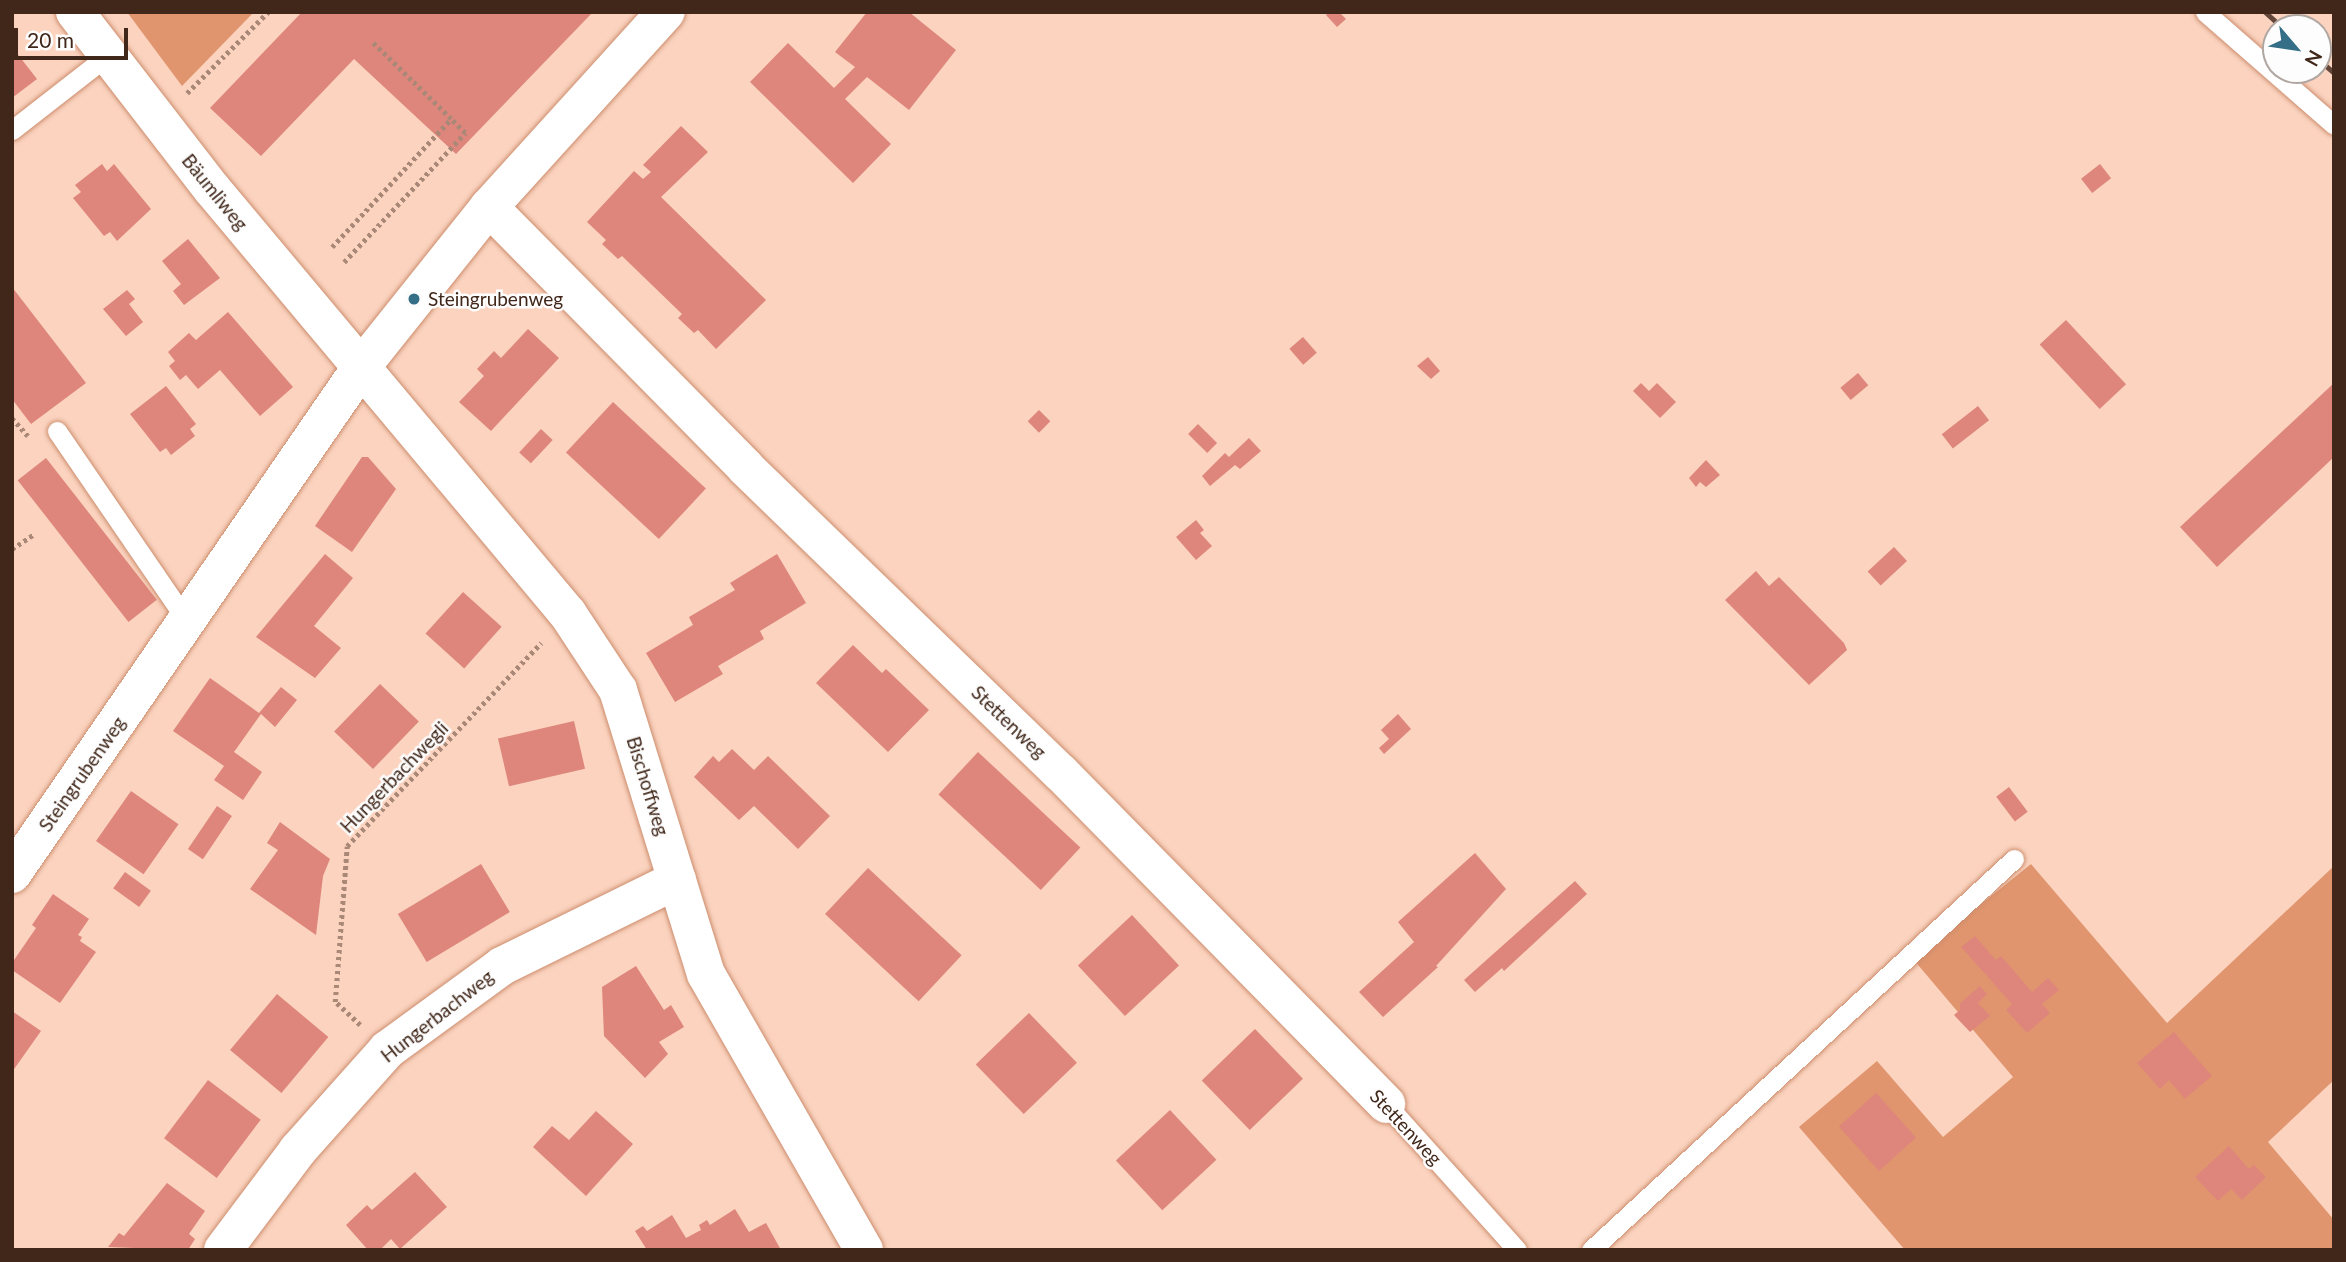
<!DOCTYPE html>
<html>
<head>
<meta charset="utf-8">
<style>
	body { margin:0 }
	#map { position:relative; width:2346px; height:1262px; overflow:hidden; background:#fbd3bf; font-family:Lato,sans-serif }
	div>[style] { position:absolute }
	.green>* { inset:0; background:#e0956e }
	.building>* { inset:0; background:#de867b; transform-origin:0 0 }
	.path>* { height:4.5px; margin-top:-2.25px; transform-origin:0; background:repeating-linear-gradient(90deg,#a98877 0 3.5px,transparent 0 7px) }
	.roads { filter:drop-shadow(0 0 2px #cc8d6d) drop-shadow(0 0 2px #cc8d6d) }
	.service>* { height:19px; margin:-9.5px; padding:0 9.5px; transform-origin:9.5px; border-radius:9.5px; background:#fff }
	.minor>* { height:38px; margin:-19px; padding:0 19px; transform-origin:19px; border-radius:19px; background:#fff }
	.rail>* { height:5px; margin:-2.5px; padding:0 2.5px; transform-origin:2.5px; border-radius:2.5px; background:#634739 }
	.dots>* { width:19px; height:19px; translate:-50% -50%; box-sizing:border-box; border:4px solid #fdfdfd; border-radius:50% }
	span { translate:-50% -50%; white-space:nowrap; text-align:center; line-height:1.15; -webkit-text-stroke:5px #fdfdfd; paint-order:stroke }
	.street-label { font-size:19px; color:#40271a }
	.poi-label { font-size:19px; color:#40271a }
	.left { translate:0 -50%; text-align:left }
	.frame { position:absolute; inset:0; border:14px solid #40271a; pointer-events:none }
	.north { position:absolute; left:2262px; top:14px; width:70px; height:70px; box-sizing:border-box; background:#fdfdfd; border:2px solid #b1a7a2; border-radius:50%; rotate:119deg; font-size:19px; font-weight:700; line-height:28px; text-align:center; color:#40271a }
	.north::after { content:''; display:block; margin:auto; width:24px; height:32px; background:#346f87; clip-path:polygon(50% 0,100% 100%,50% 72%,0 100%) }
	.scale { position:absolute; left:14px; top:28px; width:114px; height:32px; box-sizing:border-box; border:4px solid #40271a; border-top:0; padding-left:9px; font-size:21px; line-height:24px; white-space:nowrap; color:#40271a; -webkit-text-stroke:5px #fdfdfd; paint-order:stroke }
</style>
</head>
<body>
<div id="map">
	<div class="green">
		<div style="clip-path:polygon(127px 12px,254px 12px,182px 86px)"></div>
		<div style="clip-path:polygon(2031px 864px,2167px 1023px,2334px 866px,2334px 1080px,2268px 1142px,2334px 1220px,2334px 1250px,1905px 1250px,1799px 1127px,1877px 1061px,1943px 1137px,2013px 1077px,1913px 959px)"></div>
	</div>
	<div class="building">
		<div style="clip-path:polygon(302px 12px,593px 12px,456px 154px,354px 59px,261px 156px,210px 108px)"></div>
		<div style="clip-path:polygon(867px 12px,909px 12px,956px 50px,909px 110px,867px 77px,845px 99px,891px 144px,853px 183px,750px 82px,788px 43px,834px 88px,855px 67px,835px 52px)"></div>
		<div style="clip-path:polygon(1328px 12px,1339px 12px,1346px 19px,1337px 27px,1326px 15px)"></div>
		<div style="clip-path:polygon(12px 47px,37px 79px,12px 98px)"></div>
		<div style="clip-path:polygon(681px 126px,708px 152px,661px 197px,766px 300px,716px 349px,698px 330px,694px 333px,678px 318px,682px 314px,622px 256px,618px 259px,602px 244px,606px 240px,587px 222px,634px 171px,643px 179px,651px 172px,643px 165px)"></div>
		<div style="clip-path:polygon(102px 164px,107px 171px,114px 164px,151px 209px,117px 241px,110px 232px,104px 236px,73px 198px,81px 192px,75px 185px)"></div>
		<div style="left:2100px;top:164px;width:18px;height:24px;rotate:52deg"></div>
		<div style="clip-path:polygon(188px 239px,220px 278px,184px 305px,173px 291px,181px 284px,162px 261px)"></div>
		<div style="clip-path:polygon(12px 287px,86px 383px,31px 424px,12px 399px)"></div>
		<div style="clip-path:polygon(127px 290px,135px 299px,129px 304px,143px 322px,126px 336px,103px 309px)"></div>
		<div style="clip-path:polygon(228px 312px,293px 387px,260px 416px,220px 370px,198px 389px,186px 375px,180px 380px,169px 366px,175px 361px,168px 352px,189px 333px,196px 340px)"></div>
		<div style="left:2066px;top:320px;width:88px;height:36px;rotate:47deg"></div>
		<div style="clip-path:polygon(528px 329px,559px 358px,491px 431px,459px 402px,484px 376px,477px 369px,494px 351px,501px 358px)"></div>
		<div style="left:1303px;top:337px;width:21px;height:18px;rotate:49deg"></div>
		<div style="clip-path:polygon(1428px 357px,1440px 371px,1431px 379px,1417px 366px)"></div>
		<div style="left:1858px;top:373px;width:16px;height:23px;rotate:50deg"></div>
		<div style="clip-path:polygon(1641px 383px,1649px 391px,1657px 383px,1676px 402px,1660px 418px,1633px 391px)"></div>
		<div style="clip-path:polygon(2334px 383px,2334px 457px,2217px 567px,2180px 527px)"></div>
		<div style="clip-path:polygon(166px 386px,196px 424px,190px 429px,195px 436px,171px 455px,166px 448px,160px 452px,130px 414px)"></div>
		<div style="left:613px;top:402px;width:127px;height:69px;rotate:43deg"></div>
		<div style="left:1978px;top:406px;width:18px;height:46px;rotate:52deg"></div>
		<div style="left:1039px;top:410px;width:16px;height:16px;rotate:45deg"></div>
		<div style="left:1198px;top:424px;width:27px;height:14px;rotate:45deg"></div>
		<div style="left:541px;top:429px;width:16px;height:32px;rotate:43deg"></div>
		<div style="clip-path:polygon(1249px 438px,1261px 451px,1240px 469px,1235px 465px,1210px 486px,1202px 476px,1225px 453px,1229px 457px)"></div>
		<div style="clip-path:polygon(362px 457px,368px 457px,396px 489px,352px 552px,315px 526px)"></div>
		<div style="left:46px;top:458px;width:180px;height:36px;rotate:52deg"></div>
		<div style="clip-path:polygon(1706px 460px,1720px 475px,1706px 487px,1700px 482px,1696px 487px,1689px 478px)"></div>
		<div style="clip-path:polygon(1196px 520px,1204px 530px,1200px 533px,1212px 546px,1196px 560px,1176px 537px)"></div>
		<div style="left:1894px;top:547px;width:19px;height:36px;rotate:47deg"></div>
		<div style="clip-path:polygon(325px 554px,353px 578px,314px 626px,341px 648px,315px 678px,256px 637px)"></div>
		<div style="clip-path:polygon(777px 554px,806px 603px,760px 631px,764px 639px,718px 666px,723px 674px,675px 702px,646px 653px,693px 625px,689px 617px,735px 590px,730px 583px)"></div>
		<div style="clip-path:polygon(1756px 571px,1769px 586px,1779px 577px,1844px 643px,1847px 650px,1809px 685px,1725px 600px)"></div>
		<div style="left:463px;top:592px;width:52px;height:56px;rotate:42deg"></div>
		<div style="clip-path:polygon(853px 645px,882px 673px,886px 669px,929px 710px,888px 752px,816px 683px)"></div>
		<div style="clip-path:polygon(210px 678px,259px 713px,281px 687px,297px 700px,275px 727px,261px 714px,234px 752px,262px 772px,243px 800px,214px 780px,224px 766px,173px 731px)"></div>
		<div style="left:380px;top:684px;width:54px;height:66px;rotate:44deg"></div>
		<div style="clip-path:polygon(1398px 714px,1411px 729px,1384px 754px,1379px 748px,1389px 739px,1381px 730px)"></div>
		<div style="left:574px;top:721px;width:49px;height:78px;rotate:77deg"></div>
		<div style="clip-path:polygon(732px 749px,754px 770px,768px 756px,830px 816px,798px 849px,754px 806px,739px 820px,694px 777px,713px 756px,719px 762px)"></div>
		<div style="left:978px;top:752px;width:140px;height:58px;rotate:43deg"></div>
		<div style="left:2009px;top:787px;width:31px;height:16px;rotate:53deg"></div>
		<div style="left:131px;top:791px;width:58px;height:61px;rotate:35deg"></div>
		<div style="left:217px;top:806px;width:18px;height:52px;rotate:34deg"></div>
		<div style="clip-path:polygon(280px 822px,330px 859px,323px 876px,316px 935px,250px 889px,278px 850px,267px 843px)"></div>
		<div style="clip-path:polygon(1475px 853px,1506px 889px,1436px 966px,1438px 967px,1383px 1017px,1359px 992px,1414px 942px,1398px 922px)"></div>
		<div style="left:481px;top:864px;width:56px;height:97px;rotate:59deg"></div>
		<div style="left:868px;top:868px;width:128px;height:63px;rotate:43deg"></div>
		<div style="left:125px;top:872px;width:32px;height:20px;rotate:36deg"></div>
		<div style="clip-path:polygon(1575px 881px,1587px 894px,1504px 971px,1502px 968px,1475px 992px,1464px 980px)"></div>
		<div style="clip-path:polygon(53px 894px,89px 919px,78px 935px,82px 937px,80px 941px,96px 952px,60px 1003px,12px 970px,12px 963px,36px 928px,32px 925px)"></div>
		<div style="left:1132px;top:915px;width:69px;height:74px;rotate:47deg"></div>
		<div style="clip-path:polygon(1975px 936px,1996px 960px,2001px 956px,2032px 992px,2048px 978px,2059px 990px,2042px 1004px,2050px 1013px,2027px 1033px,2006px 1010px,2012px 1004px,1961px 947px)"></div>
		<div style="clip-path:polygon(636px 966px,664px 1010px,671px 1005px,684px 1027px,659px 1042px,668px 1054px,645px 1078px,604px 1036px,602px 987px)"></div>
		<div style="clip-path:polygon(1980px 986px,1987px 994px,1978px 1003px,1990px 1016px,1970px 1032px,1954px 1015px,1960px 1010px,1960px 1003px)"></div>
		<div style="left:277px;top:994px;width:67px;height:73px;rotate:40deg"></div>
		<div style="clip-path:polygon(12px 1011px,41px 1031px,12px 1072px)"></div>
		<div style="left:1029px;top:1013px;width:69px;height:74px;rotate:46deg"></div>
		<div style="left:1255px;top:1029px;width:69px;height:74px;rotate:46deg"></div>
		<div style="clip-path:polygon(2174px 1032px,2212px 1076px,2185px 1099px,2169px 1080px,2160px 1089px,2137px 1063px)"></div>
		<div style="left:208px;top:1080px;width:66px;height:73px;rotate:37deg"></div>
		<div style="left:1876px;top:1093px;width:60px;height:50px;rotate:48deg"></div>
		<div style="left:1170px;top:1110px;width:68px;height:74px;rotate:47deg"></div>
		<div style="clip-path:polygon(596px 1111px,633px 1144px,586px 1196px,533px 1147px,552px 1126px,569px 1140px)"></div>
		<div style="clip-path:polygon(2229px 1146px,2249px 1169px,2254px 1165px,2266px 1177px,2242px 1200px,2231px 1189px,2218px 1201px,2195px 1177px)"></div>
		<div style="clip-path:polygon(415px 1172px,447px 1207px,400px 1249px,391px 1239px,380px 1250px,368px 1250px,346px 1225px,367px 1205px,372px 1210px)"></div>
		<div style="clip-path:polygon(167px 1183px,205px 1211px,189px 1234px,195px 1239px,188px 1250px,108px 1247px,119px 1233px,124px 1236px)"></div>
		<div style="clip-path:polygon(735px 1209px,749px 1232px,766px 1223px,781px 1250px,647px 1250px,635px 1231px,643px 1226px,647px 1231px,672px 1215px,686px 1238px,701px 1230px,699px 1225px,707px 1220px,710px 1225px)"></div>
	</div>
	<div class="path">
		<div style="left:187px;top:93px;width:115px;rotate:-45deg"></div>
		<div style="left:332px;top:247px;width:175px;rotate:-47.1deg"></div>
		<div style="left:451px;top:119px;width:110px;rotate:-135.7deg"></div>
		<div style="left:344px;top:262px;width:177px;rotate:-46.8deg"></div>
		<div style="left:465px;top:133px;width:20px;rotate:-135deg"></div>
		<div style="left:12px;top:418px;width:24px;rotate:48deg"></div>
		<div style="left:12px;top:549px;width:25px;rotate:-34deg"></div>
		<div style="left:360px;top:1025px;width:34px;rotate:-137deg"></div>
		<div style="left:335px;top:1002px;width:156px;rotate:-85.6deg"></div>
		<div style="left:347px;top:846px;width:281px;rotate:-46.3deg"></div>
	</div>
	<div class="roads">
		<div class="service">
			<div style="left:2205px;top:12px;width:171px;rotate:41.2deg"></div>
			<div style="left:12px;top:130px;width:122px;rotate:-38deg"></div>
			<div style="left:57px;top:431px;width:232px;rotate:55.6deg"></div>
			<div style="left:1386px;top:1104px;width:196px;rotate:48.1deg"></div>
			<div style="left:1591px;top:1250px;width:576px;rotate:-42.75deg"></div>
		</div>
		<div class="minor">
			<div style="left:75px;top:12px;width:224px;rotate:52.3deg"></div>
			<div style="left:212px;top:189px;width:554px;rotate:50.05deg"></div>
			<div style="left:568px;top:614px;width:91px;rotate:56.7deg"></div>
			<div style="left:618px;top:690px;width:297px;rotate:72.8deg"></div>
			<div style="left:706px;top:974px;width:318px;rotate:60.2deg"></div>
			<div style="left:489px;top:207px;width:366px;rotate:45.4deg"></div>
			<div style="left:746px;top:468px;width:438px;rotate:44.1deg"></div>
			<div style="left:1061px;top:773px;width:464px;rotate:45.5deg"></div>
			<div style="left:12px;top:874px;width:617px;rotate:-55.43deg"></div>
			<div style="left:362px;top:366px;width:203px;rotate:-51.4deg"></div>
			<div style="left:489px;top:207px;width:263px;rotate:-47.8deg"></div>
			<div style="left:223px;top:1250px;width:125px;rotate:-53.1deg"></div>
			<div style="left:298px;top:1150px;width:134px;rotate:-48.3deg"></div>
			<div style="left:387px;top:1050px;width:142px;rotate:-36.1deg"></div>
			<div style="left:502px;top:966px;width:195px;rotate:-26.2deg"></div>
		</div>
	</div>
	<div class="rail">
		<div style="left:2265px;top:12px;width:24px;rotate:42deg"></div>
		<div style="left:2318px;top:59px;width:21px;rotate:41deg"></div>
	</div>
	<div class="dots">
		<div style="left:414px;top:299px;background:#346f87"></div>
	</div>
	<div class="street-label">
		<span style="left:215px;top:192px;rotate:51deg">Bäumliweg</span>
		<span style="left:1009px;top:722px;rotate:44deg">Stettenweg</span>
		<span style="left:82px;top:774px;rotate:-55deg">Steingrubenweg</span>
		<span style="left:394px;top:777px;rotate:-46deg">Hungerbachwegli</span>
		<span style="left:648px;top:786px;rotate:73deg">Bischoffweg</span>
		<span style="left:437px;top:1016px;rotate:-38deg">Hungerbachweg</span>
		<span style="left:1406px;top:1127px;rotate:47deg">Stettenweg</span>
	</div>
	<div class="poi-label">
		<span class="left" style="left:428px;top:299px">Steingrubenweg</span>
	</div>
	<div class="frame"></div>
	<div class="north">N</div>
	<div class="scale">20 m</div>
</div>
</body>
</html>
